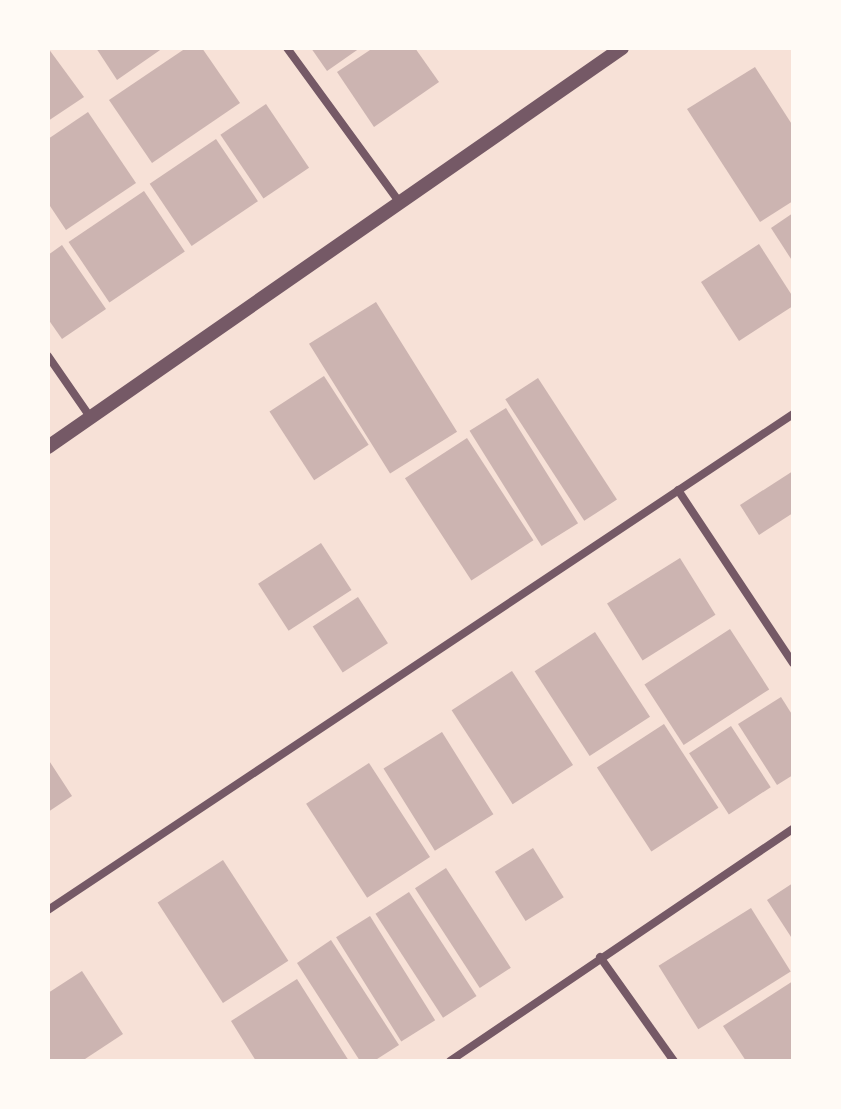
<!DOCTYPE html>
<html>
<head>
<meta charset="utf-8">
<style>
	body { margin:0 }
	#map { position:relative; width:841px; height:1109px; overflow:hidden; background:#f7e1d7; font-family:Spectral,serif }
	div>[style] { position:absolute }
	.building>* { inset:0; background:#ccb4b1; transform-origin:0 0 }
	.minor>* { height:8px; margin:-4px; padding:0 4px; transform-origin:4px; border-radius:4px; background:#755966 }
	.tertiary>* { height:14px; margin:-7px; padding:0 7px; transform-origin:7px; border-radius:7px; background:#755966 }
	span { translate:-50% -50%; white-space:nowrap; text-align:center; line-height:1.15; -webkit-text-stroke:7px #fffaf5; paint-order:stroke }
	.frame { position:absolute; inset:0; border:50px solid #fffaf5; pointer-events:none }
</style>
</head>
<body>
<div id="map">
	<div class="building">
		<div style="clip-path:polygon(48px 48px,84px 97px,48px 121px)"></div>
		<div style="clip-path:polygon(96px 48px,163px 48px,117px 80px)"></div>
		<div style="clip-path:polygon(186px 48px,202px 48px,240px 103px,152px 163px,109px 100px)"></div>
		<div style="clip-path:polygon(311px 48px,360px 48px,327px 71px)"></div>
		<div style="clip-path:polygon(373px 48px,415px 48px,439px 82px,374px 127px,337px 72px)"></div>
		<div style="clip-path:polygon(755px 67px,793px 126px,793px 201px,760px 222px,687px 109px)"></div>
		<div style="left:266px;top:104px;width:77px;height:55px;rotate:56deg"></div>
		<div style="clip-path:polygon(88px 112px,136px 183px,66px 230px,48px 203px,48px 139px)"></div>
		<div style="left:216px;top:139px;width:75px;height:80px;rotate:56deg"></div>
		<div style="left:144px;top:191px;width:73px;height:91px;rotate:56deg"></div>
		<div style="clip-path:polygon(793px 213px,793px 262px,771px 228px)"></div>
		<div style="clip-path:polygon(759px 244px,793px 297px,793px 306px,739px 341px,701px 282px)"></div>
		<div style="clip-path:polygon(62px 245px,106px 309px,62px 339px,48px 319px,48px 255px)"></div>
		<div style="left:376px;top:302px;width:153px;height:79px;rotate:58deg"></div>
		<div style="left:324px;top:376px;width:82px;height:65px;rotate:57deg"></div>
		<div style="left:538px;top:378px;width:145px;height:39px;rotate:57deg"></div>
		<div style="left:506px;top:408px;width:136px;height:43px;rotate:58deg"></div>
		<div style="left:467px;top:438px;width:122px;height:74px;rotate:57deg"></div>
		<div style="clip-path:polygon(793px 471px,793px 513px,759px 535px,740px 505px)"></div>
		<div style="left:321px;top:543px;width:56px;height:75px;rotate:57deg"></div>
		<div style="left:680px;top:558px;width:67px;height:86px;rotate:58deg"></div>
		<div style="left:358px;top:597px;width:55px;height:54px;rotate:57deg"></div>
		<div style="left:730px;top:629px;width:72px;height:102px;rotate:57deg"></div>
		<div style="left:595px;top:632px;width:101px;height:72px;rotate:57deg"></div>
		<div style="left:512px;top:671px;width:112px;height:72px;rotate:57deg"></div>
		<div style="clip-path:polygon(781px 697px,793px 716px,793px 775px,777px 785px,738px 724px)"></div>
		<div style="left:664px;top:724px;width:100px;height:80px;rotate:57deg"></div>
		<div style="left:731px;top:726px;width:73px;height:50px;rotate:57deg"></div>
		<div style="left:442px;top:732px;width:97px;height:69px;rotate:58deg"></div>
		<div style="clip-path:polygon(48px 759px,72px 796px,48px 812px)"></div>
		<div style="left:369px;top:763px;width:112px;height:75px;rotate:57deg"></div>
		<div style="left:533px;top:848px;width:58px;height:45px;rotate:58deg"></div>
		<div style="left:223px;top:860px;width:120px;height:78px;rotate:57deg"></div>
		<div style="left:446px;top:868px;width:119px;height:37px;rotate:57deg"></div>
		<div style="clip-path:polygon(793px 883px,793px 940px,767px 900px)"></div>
		<div style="left:409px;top:892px;width:124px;height:40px;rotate:57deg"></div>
		<div style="left:751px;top:908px;width:75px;height:109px;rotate:58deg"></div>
		<div style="left:370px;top:916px;width:123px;height:40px;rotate:58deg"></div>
		<div style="clip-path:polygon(331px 940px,399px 1045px,374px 1061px,360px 1061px,297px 963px)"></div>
		<div style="clip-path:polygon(82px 971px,123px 1034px,82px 1061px,49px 1061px,48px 993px)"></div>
		<div style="clip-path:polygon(297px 979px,349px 1061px,256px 1061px,231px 1021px)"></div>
		<div style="clip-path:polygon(793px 981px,793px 1061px,746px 1061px,723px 1026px)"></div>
	</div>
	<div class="minor">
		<div style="left:287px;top:48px;width:192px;rotate:53.9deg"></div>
		<div style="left:48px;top:356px;width:75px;rotate:55.3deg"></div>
		<div style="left:678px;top:490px;width:208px;rotate:56.4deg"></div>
		<div style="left:48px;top:910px;width:895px;rotate:-33.65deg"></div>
		<div style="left:600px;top:957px;width:128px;rotate:54.6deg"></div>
		<div style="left:450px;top:1061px;width:414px;rotate:-34.1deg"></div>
	</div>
	<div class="tertiary">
		<div style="left:48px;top:447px;width:699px;rotate:-34.8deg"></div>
	</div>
	<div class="frame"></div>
</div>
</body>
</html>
